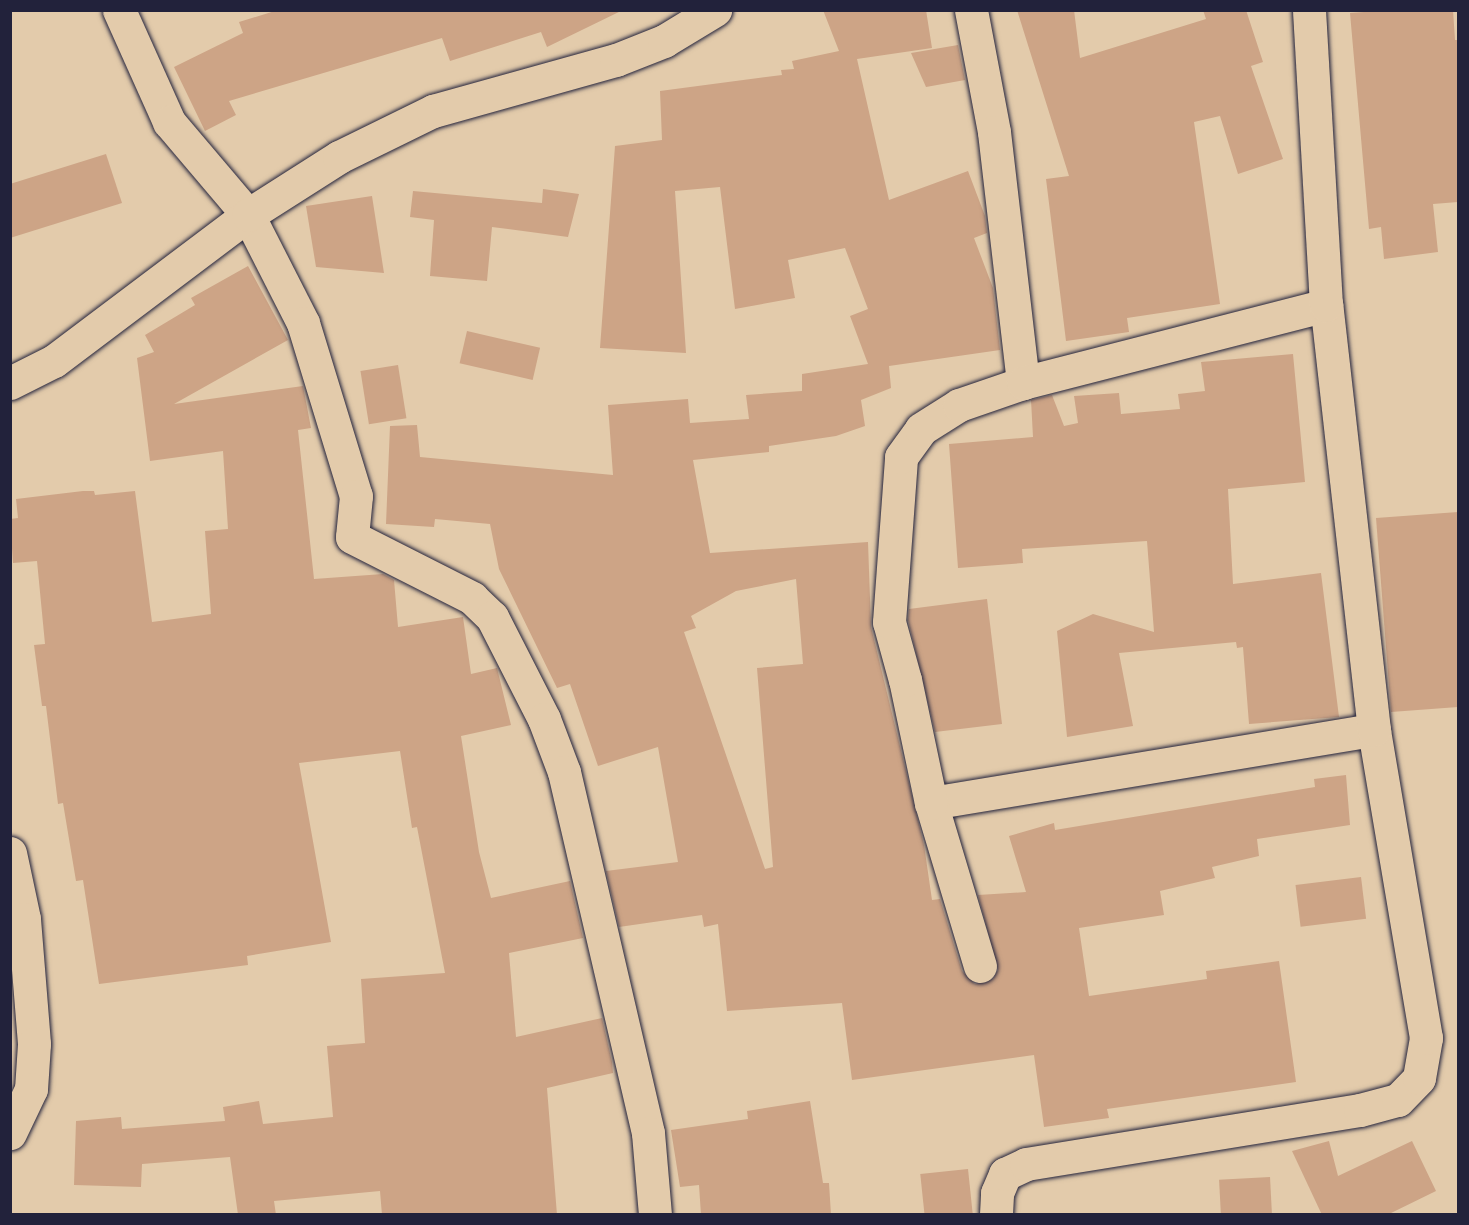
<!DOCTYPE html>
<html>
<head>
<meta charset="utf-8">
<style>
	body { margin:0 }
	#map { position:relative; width:1469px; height:1225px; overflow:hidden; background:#e3cbab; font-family:Pangolin,sans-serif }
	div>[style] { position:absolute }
	.building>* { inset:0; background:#cda486; transform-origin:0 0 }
	.roads { filter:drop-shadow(0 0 2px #22223b) drop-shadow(0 0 2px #22223b) }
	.street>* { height:33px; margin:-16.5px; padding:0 16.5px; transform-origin:16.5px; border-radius:16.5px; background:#e3cbab }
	span { translate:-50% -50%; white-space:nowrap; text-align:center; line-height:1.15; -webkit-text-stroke:4.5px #e3cbab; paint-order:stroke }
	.frame { position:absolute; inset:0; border:12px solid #22223b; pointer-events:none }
</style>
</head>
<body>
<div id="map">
	<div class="building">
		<div style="clip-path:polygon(278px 10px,623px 10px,547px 47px,541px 32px,450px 61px,442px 38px,229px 101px,236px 115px,205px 131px,174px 67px,243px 33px,239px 22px)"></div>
		<div style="clip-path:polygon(evenodd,823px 10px,926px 10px,932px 48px,857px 59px,889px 200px,968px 171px,985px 216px,987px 233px,974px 238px,993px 288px,1000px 350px,889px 366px,891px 388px,861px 400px,865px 426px,836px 436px,769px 446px,769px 452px,693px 460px,710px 553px,868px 542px,871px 627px,924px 845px,932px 900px,940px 899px,962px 971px,975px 984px,993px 979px,998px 970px,978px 895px,1026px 892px,1009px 836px,1054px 823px,1055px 830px,1315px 787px,1314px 779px,1346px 775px,1350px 825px,1257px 839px,1259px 856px,1212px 867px,1215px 878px,1160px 891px,1164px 915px,1079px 928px,1089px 996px,1207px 979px,1206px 971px,1279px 961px,1296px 1082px,1107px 1109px,1109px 1118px,1044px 1127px,1034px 1055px,852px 1080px,842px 1003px,727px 1011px,718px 924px,704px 927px,702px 915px,619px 927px,606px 871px,678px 862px,658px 747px,598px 766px,570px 684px,557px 688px,499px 569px,490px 524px,435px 519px,434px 527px,386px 524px,390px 426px,417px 425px,420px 457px,613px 475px,608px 405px,688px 399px,690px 423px,749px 419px,746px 395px,802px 391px,802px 374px,868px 364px,850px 316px,868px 309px,845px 248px,788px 260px,795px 298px,735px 309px,720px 187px,675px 191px,686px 353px,600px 348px,615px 146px,662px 140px,660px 91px,782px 75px,781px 70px,794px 69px,792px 61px,839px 51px,823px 10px,796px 579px,803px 664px,757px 668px,773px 867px,765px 869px,684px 632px,696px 628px,691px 616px,736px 591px,796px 579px)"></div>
		<div style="clip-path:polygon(1017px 10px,1074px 10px,1080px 58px,1206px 19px,1203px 10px,1246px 10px,1263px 62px,1251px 66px,1283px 159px,1238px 174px,1220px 116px,1194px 122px,1220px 304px,1127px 318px,1129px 332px,1066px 341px,1046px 179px,1069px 176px)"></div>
		<div style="clip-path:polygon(1392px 10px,1453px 10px,1455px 40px,1458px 40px,1458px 202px,1433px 204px,1438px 252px,1384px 259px,1381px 227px,1369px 229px,1350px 13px)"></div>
		<div style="clip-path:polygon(958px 45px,965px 80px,926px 87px,911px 53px)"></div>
		<div style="clip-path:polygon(106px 154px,122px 203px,10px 238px,10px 184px)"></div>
		<div style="clip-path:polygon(543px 189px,579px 194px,568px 237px,492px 227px,487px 281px,430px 276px,434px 220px,410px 217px,413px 191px,542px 203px)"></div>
		<div style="clip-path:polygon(372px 196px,384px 273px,316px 267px,306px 206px)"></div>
		<div style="clip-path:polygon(248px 266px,288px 340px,174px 404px,303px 386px,311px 428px,298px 430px,314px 579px,383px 574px,394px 580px,398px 627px,463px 617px,471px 674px,497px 668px,511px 725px,461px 736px,479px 852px,491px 898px,570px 881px,583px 938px,509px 953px,516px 1037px,602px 1018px,612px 1062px,613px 1073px,547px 1088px,557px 1215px,382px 1215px,380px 1191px,274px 1201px,276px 1215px,238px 1215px,230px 1157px,142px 1164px,141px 1187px,74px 1185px,76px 1121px,121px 1117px,122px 1129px,225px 1121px,223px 1107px,259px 1101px,263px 1124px,333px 1117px,327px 1046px,365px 1043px,361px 979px,445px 973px,417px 827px,412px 828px,400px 751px,299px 763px,331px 942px,247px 956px,248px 965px,99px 984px,83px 880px,76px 881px,63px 803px,58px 804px,46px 706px,42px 706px,34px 645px,45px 644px,37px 561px,13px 563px,10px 519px,18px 518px,16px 499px,83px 491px,94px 491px,95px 495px,135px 491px,152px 622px,211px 614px,205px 531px,228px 529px,223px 451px,150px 461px,137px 358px,154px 352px,145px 335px,195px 305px,191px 298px)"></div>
		<div style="left:467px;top:331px;width:75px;height:33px;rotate:13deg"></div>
		<div style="clip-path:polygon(1293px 354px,1305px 482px,1228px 489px,1233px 584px,1321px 573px,1339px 717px,1249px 724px,1243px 647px,1237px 648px,1236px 642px,1119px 653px,1133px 726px,1067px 737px,1057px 631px,1093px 614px,1154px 632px,1147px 541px,1022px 549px,1023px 563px,958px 568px,949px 444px,1033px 437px,1031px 400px,1052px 395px,1064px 426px,1078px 423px,1074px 396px,1119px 393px,1121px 414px,1180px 409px,1178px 394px,1205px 391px,1201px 362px)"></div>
		<div style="left:398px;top:365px;width:54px;height:38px;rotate:81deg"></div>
		<div style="clip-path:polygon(1458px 512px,1458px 707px,1391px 712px,1376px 518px)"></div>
		<div style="clip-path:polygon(987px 599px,1002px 724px,935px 732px,908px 620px,909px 609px)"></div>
		<div style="left:1361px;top:877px;width:42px;height:66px;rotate:83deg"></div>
		<div style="clip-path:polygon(810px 1101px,823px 1183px,829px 1183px,831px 1215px,701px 1215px,699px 1185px,680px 1187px,671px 1130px,748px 1119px,747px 1111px)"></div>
		<div style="clip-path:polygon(1329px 1141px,1338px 1176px,1412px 1141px,1436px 1191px,1387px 1215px,1322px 1215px,1292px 1151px)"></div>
		<div style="left:968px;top:1169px;width:46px;height:48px;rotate:84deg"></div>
		<div style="left:1270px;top:1177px;width:38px;height:51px;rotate:87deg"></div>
	</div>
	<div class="roads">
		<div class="street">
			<div style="left:119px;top:10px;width:123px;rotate:65.9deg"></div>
			<div style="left:169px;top:122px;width:122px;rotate:49.7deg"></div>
			<div style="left:248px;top:215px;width:121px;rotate:63deg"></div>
			<div style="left:303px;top:323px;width:181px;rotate:73deg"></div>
			<div style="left:356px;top:496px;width:41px;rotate:95.6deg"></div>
			<div style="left:352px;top:537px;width:135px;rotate:26.9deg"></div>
			<div style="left:472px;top:598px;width:28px;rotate:44deg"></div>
			<div style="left:492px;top:617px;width:114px;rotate:63deg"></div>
			<div style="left:544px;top:719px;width:57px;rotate:69.3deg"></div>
			<div style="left:564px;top:772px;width:371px;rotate:76.9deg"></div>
			<div style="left:648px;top:1133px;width:81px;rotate:85.1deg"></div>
			<div style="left:971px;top:10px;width:124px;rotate:79.3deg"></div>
			<div style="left:994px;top:132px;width:253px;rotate:83.4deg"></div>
			<div style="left:10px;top:383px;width:49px;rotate:-26.6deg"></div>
			<div style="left:54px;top:361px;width:243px;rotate:-37deg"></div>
			<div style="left:248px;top:215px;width:108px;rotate:-32.5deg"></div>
			<div style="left:339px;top:157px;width:105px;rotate:-26.1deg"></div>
			<div style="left:433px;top:111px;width:190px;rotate:-15.6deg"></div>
			<div style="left:616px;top:60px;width:52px;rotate:-21.6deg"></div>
			<div style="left:664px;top:41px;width:60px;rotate:-31.3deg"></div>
			<div style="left:931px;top:803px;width:449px;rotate:-9.4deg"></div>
			<div style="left:10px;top:853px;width:67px;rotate:78deg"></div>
			<div style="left:24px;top:919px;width:125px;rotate:85.4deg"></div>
			<div style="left:34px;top:1044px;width:45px;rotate:93.8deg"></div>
			<div style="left:31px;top:1089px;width:49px;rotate:115.5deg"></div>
			<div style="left:980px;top:966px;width:170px;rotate:-106.7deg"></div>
			<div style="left:931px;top:803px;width:126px;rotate:-101.9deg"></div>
			<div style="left:905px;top:680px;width:60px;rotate:-105.4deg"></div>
			<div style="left:889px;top:622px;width:165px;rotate:-85.8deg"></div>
			<div style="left:901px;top:457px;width:34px;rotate:-54deg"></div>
			<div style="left:921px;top:429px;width:45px;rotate:-32.3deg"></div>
			<div style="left:959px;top:405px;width:68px;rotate:-19deg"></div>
			<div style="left:1023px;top:383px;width:313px;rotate:-14.4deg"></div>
			<div style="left:996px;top:1214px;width:21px;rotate:-87deg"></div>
			<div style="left:997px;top:1193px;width:21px;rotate:-67deg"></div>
			<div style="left:1005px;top:1174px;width:23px;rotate:-25deg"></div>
			<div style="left:1026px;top:1164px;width:338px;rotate:-9.2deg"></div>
			<div style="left:1360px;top:1110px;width:39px;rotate:-15deg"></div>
			<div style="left:1398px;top:1100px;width:30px;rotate:-46deg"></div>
			<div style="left:1419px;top:1078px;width:41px;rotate:-80.1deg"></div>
			<div style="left:1426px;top:1038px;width:312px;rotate:-99.6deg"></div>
			<div style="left:1374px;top:730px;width:428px;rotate:-96.4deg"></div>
			<div style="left:1326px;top:305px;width:295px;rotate:-93.3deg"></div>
		</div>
	</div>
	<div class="frame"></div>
</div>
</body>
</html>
